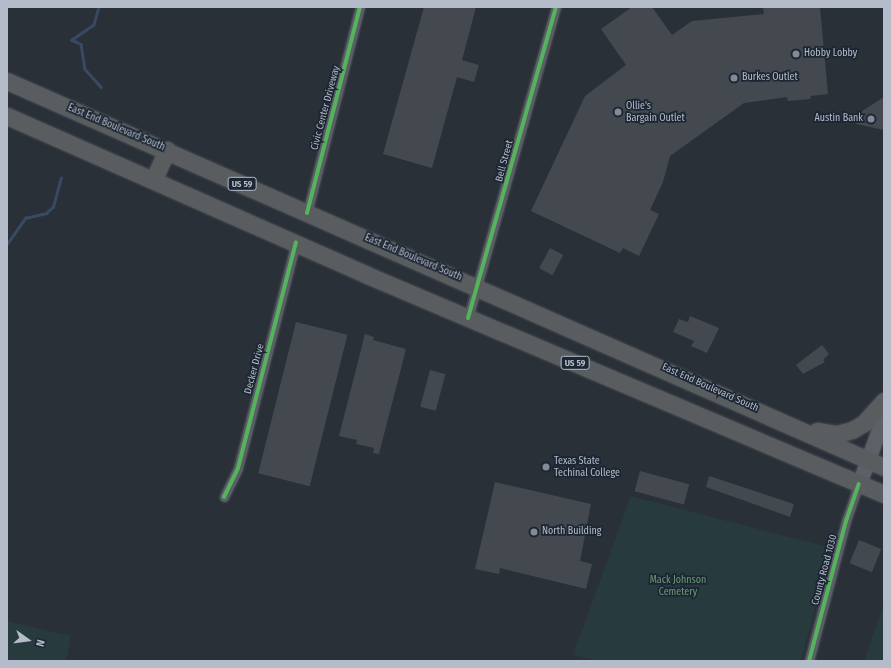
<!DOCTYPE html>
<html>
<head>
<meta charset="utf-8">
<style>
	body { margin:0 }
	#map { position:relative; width:891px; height:668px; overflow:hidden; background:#2a3038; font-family:"Fira Sans Condensed",sans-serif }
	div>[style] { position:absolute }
	.green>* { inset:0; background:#273a3e }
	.stream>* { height:2.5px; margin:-1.25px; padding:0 1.25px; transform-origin:1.25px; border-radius:1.25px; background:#384963 }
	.building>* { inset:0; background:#444950; transform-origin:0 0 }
	.roads { filter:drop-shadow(0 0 1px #484c53) drop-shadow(0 0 1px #484c53) }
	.street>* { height:9px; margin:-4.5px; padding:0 4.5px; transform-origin:4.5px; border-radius:4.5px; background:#5a5e66 }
	.primary>* { height:15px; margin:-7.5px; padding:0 7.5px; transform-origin:7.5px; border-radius:7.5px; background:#5c6168 }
	.highway>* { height:17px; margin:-8.5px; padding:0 8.5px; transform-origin:8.5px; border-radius:8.5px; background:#5a5d60 }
	.cycleway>* { height:4px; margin:-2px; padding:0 2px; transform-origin:2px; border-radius:2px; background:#56b35d }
	.dots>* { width:11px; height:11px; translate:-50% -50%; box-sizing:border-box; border:2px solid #1d2633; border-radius:50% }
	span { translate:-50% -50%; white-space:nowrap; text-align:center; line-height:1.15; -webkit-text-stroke:3.5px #1d2633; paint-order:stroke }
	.shield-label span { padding:1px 3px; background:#1d2633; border:1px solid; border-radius:3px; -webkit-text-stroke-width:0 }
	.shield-label { font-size:9px; color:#b4bcc9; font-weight:700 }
	.poi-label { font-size:10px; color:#b4bcc9 }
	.left { translate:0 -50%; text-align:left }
	.right { translate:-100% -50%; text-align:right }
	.street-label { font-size:10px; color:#b4bcc9 }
	.park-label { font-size:10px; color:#6b9a76 }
	.frame { position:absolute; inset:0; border:8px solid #b4bcc9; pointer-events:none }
	.north { position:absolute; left:8px; top:620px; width:40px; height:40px; -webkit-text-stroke:3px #1d2633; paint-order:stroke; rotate:104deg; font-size:11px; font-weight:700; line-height:16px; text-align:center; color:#b4bcc9 }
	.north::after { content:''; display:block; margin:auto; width:14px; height:18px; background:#b4bcc9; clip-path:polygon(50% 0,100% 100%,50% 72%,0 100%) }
</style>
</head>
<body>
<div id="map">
	<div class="green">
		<div style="clip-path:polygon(631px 496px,831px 548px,801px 661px,600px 661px,573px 655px)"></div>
		<div style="clip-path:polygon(884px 604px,884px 661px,864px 661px)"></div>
		<div style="clip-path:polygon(7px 621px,71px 636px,66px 661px,7px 661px)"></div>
	</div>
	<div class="stream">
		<div style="left:99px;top:7px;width:19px;rotate:106deg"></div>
		<div style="left:94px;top:25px;width:27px;rotate:146deg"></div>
		<div style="left:72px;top:40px;width:10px;rotate:24deg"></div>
		<div style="left:81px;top:44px;width:25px;rotate:81deg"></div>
		<div style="left:85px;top:69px;width:24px;rotate:48deg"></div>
		<div style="left:7px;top:244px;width:32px;rotate:-55deg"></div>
		<div style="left:25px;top:218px;width:22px;rotate:-13deg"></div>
		<div style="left:46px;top:213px;width:9px;rotate:-41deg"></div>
		<div style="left:53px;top:207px;width:30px;rotate:-75deg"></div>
	</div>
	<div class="building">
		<div style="clip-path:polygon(424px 7px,476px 7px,462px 60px,479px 65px,474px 82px,457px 77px,432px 168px,383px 154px)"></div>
		<div style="clip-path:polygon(632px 7px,652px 7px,672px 35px,692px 21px,764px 14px,763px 7px,820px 7px,828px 94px,811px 96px,810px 99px,788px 101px,787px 97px,744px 103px,670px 156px,663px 182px,650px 210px,659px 214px,639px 256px,623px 248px,620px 253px,531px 211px,585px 96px,626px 65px,601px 29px)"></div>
		<div style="clip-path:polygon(884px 97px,884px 130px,856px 124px,859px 113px)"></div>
		<div style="left:550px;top:248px;width:15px;height:23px;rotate:28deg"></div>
		<div style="clip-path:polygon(690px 316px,719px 328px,707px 353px,691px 346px,694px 341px,673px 332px,679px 319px,688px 322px)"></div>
		<div style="left:296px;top:322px;width:53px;height:156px;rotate:14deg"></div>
		<div style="clip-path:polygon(365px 334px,374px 337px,373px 340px,406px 349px,379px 454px,373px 453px,374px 448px,356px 444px,357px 440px,339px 436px)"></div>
		<div style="clip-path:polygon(822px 345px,829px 354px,823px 360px,825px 362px,803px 374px,796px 365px)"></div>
		<div style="left:430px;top:370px;width:16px;height:38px;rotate:15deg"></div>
		<div style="left:640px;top:471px;width:51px;height:21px;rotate:15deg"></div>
		<div style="clip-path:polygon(709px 476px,794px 504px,790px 517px,706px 487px)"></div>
		<div style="clip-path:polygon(495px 482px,591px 504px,580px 561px,592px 564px,586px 589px,500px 568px,499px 574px,475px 569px)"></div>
		<div style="left:859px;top:540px;width:24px;height:25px;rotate:22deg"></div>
	</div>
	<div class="roads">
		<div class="street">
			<div style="left:307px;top:213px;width:213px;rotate:-75.6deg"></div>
			<div style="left:468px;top:318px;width:323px;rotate:-74.2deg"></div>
			<div style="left:224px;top:497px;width:32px;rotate:-64deg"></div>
			<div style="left:238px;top:468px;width:233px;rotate:-75.6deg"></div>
			<div style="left:809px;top:661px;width:145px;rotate:-75.2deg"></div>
			<div style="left:846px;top:521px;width:39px;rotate:-71deg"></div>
		</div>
		<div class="primary">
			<div style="left:859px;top:484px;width:72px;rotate:-69.8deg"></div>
		</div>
		<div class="highway">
			<div style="left:7px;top:81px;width:958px;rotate:23.76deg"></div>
			<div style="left:7px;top:116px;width:394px;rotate:23.8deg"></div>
			<div style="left:367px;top:275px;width:561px;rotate:22.96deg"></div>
			<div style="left:154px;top:179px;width:32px;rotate:-66deg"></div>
			<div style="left:817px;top:431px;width:20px;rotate:9deg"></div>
			<div style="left:837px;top:434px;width:16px;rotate:-15deg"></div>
			<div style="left:852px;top:430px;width:14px;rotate:-30deg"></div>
			<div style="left:864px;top:423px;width:30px;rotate:-48deg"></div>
		</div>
	</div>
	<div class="cycleway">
		<div style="left:307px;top:213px;width:213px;rotate:-75.6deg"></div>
		<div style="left:468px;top:318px;width:323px;rotate:-74.2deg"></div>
		<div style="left:224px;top:497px;width:32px;rotate:-64deg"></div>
		<div style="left:238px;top:468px;width:233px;rotate:-75.6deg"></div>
		<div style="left:809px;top:661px;width:145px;rotate:-75.2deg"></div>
		<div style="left:846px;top:521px;width:39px;rotate:-71deg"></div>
	</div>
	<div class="dots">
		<div style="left:796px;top:54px;background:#848b96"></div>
		<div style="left:734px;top:78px;background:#848b96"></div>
		<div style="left:618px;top:112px;background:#848b96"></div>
		<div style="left:871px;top:119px;background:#848b96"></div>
		<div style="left:546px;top:467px;background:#848b96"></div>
		<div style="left:534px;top:532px;background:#848b96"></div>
	</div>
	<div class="shield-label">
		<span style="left:242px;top:184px">US 59</span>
		<span style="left:575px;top:363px">US 59</span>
	</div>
	<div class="poi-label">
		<span class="left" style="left:804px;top:54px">Hobby Lobby</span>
		<span class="left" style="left:742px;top:78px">Burkes Outlet</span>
		<span class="left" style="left:626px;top:112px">Ollie's<br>Bargain Outlet</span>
		<span class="right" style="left:863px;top:119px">Austin Bank</span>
		<span class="left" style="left:554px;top:467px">Texas State<br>Techinal College</span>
		<span class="left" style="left:542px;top:532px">North Building</span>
	</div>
	<div class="street-label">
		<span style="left:326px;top:108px;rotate:-75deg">Civic Center Driveway</span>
		<span style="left:116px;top:128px;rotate:23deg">East End Boulevard South</span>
		<span style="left:505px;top:161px;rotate:-75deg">Bell Street</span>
		<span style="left:413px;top:258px;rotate:23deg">East End Boulevard South</span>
		<span style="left:255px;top:369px;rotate:-75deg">Decker Drive</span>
		<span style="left:710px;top:388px;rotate:24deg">East End Boulevard South</span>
		<span style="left:825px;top:570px;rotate:-75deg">County Road 1030</span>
	</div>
	<div class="park-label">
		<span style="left:678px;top:586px">Mack Johnson<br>Cemetery</span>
	</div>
	<div class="frame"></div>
	<div class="north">N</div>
</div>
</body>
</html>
